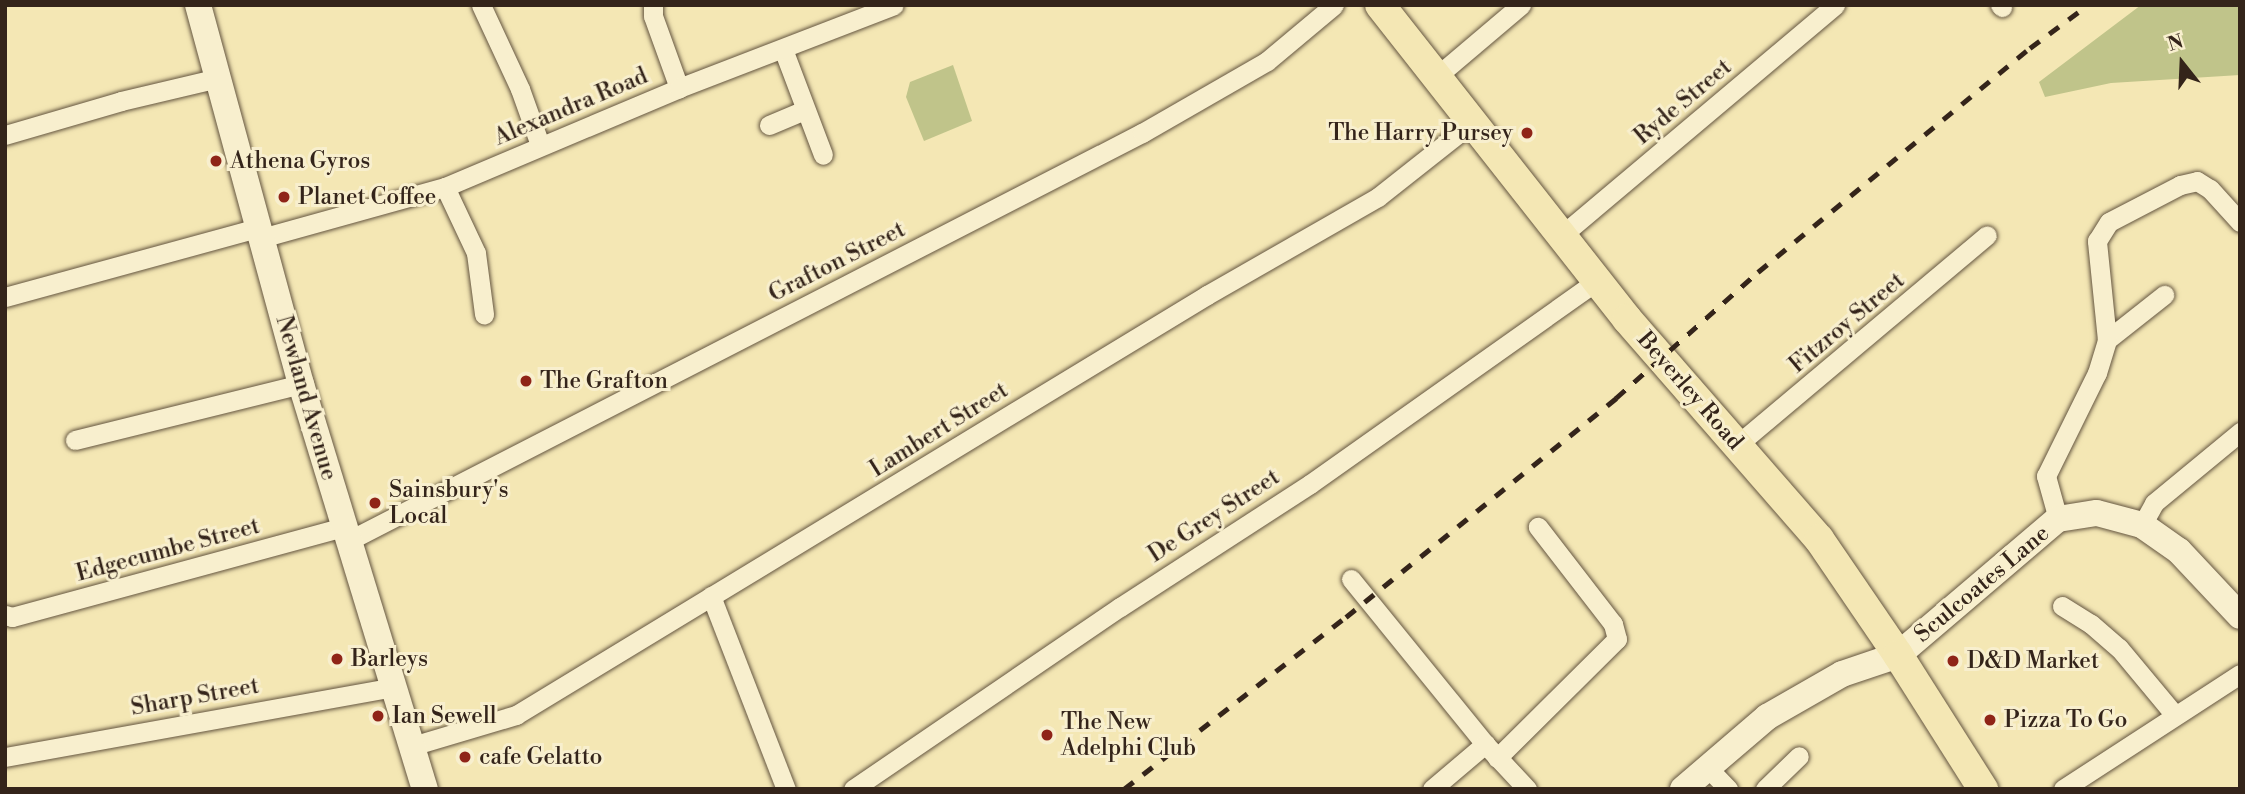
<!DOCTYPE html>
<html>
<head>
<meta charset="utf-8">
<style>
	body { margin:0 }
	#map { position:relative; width:2245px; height:794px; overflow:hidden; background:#f4e7b4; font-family:"Libre Bodoni",serif }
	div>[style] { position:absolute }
	.green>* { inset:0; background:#c0c48a }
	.roads { filter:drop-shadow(0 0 2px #645540) drop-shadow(0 0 2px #645540) }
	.street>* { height:19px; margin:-9.5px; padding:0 9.5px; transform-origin:9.5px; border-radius:9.5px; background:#f8efce }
	.secondary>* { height:26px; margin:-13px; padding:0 13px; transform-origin:13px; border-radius:13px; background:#f8efce }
	.primary>* { height:30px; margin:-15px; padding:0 15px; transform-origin:15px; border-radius:15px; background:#f4e7b4 }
	.rail>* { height:5px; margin-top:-2.5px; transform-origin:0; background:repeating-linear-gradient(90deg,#34241a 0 12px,transparent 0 24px) }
	.dots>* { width:19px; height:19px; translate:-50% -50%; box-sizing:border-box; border:4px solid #f8efce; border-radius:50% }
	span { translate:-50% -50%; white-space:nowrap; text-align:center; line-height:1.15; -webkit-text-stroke:6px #f8efce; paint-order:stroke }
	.street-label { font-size:23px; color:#34241a }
	.poi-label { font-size:23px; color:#34241a }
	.right { translate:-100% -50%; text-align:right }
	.left { translate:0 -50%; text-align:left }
	.frame { position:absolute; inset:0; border:7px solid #34241a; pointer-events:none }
	.north { position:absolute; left:2147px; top:28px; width:70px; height:70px; -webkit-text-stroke:5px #f8efce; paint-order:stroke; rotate:342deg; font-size:19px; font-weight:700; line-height:28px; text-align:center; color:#34241a }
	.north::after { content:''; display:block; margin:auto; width:24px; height:32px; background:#34241a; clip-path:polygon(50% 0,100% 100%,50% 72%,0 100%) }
</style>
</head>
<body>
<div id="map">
	<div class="green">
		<div style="clip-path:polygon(2141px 5px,2240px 5px,2240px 75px,2111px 83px,2045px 97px,2039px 82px)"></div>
		<div style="clip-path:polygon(953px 65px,972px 121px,924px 141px,906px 97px,910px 82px)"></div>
	</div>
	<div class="roads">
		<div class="street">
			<div style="left:481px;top:5px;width:93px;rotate:65.1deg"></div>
			<div style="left:520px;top:89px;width:59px;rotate:70.3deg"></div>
			<div style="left:653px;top:5px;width:11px;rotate:90deg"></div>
			<div style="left:653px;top:16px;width:77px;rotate:70.1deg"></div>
			<div style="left:2000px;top:5px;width:3px;rotate:45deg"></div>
			<div style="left:783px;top:49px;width:113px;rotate:69.3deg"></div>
			<div style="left:1437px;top:76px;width:110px;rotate:-40.2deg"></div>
			<div style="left:769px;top:125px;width:38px;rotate:-23deg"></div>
			<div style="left:5px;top:135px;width:121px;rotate:-16.3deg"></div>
			<div style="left:121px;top:101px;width:100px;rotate:-13.3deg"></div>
			<div style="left:445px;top:187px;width:73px;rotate:64.8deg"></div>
			<div style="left:476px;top:253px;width:62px;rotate:82.5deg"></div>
			<div style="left:1562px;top:235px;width:357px;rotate:-40.1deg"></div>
			<div style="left:261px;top:238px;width:191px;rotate:-15.5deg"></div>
			<div style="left:445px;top:187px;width:254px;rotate:-22.9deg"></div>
			<div style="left:679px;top:88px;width:230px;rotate:-21.1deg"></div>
			<div style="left:5px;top:297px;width:262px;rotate:-15.3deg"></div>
			<div style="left:2107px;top:340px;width:73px;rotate:-38.3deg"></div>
			<div style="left:75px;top:440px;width:233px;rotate:-13.9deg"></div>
			<div style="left:1737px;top:445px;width:326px;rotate:-40deg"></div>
			<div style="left:2058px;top:519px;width:45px;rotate:-105.6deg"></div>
			<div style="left:2046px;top:476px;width:115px;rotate:-63.7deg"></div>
			<div style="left:2097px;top:373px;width:34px;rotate:-73deg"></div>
			<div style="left:2107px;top:340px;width:100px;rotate:-95.8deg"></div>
			<div style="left:2097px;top:241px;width:22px;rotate:-58deg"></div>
			<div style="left:2109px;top:222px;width:80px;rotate:-27.5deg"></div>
			<div style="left:2180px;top:185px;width:17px;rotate:-13deg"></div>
			<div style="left:2197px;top:181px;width:15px;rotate:32deg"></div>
			<div style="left:2210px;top:189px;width:45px;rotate:47.7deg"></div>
			<div style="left:2142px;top:525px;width:25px;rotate:-61deg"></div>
			<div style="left:2154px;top:503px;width:112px;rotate:-39.5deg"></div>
			<div style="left:348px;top:541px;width:893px;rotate:-27.2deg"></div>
			<div style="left:1142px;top:133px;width:144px;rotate:-29.9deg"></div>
			<div style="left:1267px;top:61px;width:87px;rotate:-39.9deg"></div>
			<div style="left:1351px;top:579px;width:213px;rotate:50.9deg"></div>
			<div style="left:1485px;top:744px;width:62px;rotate:47deg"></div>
			<div style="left:711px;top:596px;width:207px;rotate:68.8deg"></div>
			<div style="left:2062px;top:606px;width:34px;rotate:32deg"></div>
			<div style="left:2091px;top:624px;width:37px;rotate:41deg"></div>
			<div style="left:2119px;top:648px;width:86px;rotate:50.2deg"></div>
			<div style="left:5px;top:615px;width:7px;rotate:16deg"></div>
			<div style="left:12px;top:617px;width:344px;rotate:-15.2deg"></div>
			<div style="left:412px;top:746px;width:109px;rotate:-16.6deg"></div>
			<div style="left:516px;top:715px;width:809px;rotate:-31.29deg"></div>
			<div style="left:1207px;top:295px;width:197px;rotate:-29.8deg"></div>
			<div style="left:1378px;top:197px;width:121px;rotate:-38.3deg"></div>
			<div style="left:5px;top:757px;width:394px;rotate:-10.2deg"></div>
			<div style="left:1497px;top:758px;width:169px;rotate:-44.8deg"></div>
			<div style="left:1617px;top:639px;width:16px;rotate:-105deg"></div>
			<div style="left:1613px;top:624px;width:123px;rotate:-127.7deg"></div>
			<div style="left:1706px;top:766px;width:32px;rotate:46deg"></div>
			<div style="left:853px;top:789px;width:323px;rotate:-34.3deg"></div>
			<div style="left:1120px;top:607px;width:226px;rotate:-32.9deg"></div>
			<div style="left:1310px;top:484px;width:353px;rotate:-35.3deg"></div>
			<div style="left:1432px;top:789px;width:70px;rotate:-40.3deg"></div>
			<div style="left:1765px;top:789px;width:47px;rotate:-44.1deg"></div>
			<div style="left:2063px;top:789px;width:211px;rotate:-33deg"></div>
		</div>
		<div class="secondary">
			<div style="left:198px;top:5px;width:393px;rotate:74.8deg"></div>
			<div style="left:301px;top:384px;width:424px;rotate:73deg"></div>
			<div style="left:1683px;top:789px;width:111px;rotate:-40.6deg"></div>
			<div style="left:1767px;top:717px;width:86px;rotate:-29.8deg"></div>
			<div style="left:1842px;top:674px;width:59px;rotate:-18.7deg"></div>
			<div style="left:1898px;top:655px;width:210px;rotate:-40.4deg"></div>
			<div style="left:2058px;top:519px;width:39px;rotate:-9deg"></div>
			<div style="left:2097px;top:513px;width:47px;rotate:14.9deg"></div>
			<div style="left:2142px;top:525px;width:45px;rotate:35.1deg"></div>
			<div style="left:2179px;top:551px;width:89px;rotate:46.8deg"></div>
		</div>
		<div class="primary">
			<div style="left:1380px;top:5px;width:400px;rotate:51.8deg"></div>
			<div style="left:1627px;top:319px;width:292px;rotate:48.9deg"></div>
			<div style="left:1819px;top:539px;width:140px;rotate:55.7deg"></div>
			<div style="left:1898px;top:655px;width:159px;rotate:57.6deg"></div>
		</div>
	</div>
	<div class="rail">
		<div style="left:1124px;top:789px;width:281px;rotate:-37.8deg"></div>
		<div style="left:1346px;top:617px;width:348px;rotate:-39deg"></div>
		<div style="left:1616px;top:398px;width:190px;rotate:-41.6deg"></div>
		<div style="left:1758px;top:272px;width:352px;rotate:-39.5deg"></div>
		<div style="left:2030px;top:48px;width:72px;rotate:-36.6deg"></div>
	</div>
	<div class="dots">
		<div style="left:1527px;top:133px;background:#8f2418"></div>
		<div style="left:216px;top:161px;background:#8f2418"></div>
		<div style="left:284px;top:197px;background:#8f2418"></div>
		<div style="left:526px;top:381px;background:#8f2418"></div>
		<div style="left:375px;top:503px;background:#8f2418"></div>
		<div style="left:337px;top:659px;background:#8f2418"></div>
		<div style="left:1953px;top:661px;background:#8f2418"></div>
		<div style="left:378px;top:716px;background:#8f2418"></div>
		<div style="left:1990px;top:720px;background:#8f2418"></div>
		<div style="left:1047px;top:735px;background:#8f2418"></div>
		<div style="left:465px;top:757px;background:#8f2418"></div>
	</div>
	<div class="street-label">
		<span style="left:1683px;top:102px;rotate:-40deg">Ryde Street</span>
		<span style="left:571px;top:107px;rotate:-23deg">Alexandra Road</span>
		<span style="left:837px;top:262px;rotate:-27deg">Grafton Street</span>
		<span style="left:1847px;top:323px;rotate:-40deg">Fitzroy Street</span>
		<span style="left:1690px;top:391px;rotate:49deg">Beverley Road</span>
		<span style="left:306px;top:398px;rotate:74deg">Newland Avenue</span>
		<span style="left:939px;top:430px;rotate:-32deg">Lambert Street</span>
		<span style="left:1214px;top:516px;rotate:-33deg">De Grey Street</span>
		<span style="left:168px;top:550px;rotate:-15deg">Edgecumbe Street</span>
		<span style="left:1982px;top:584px;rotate:-40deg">Sculcoates Lane</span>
		<span style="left:195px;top:697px;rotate:-10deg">Sharp Street</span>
	</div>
	<div class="poi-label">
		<span class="right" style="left:1513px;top:133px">The Harry Pursey</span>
		<span class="left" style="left:230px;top:161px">Athena Gyros</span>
		<span class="left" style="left:298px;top:197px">Planet Coffee</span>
		<span class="left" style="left:540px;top:381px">The Grafton</span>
		<span class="left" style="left:389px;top:503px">Sainsbury's<br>Local</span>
		<span class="left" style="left:351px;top:659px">Barleys</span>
		<span class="left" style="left:1967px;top:661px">D&amp;D Market</span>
		<span class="left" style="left:392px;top:716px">Ian Sewell</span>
		<span class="left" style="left:2004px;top:720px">Pizza To Go</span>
		<span class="left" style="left:1061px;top:735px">The New<br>Adelphi Club</span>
		<span class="left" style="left:479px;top:757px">cafe Gelatto</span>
	</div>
	<div class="frame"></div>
	<div class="north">N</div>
</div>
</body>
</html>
